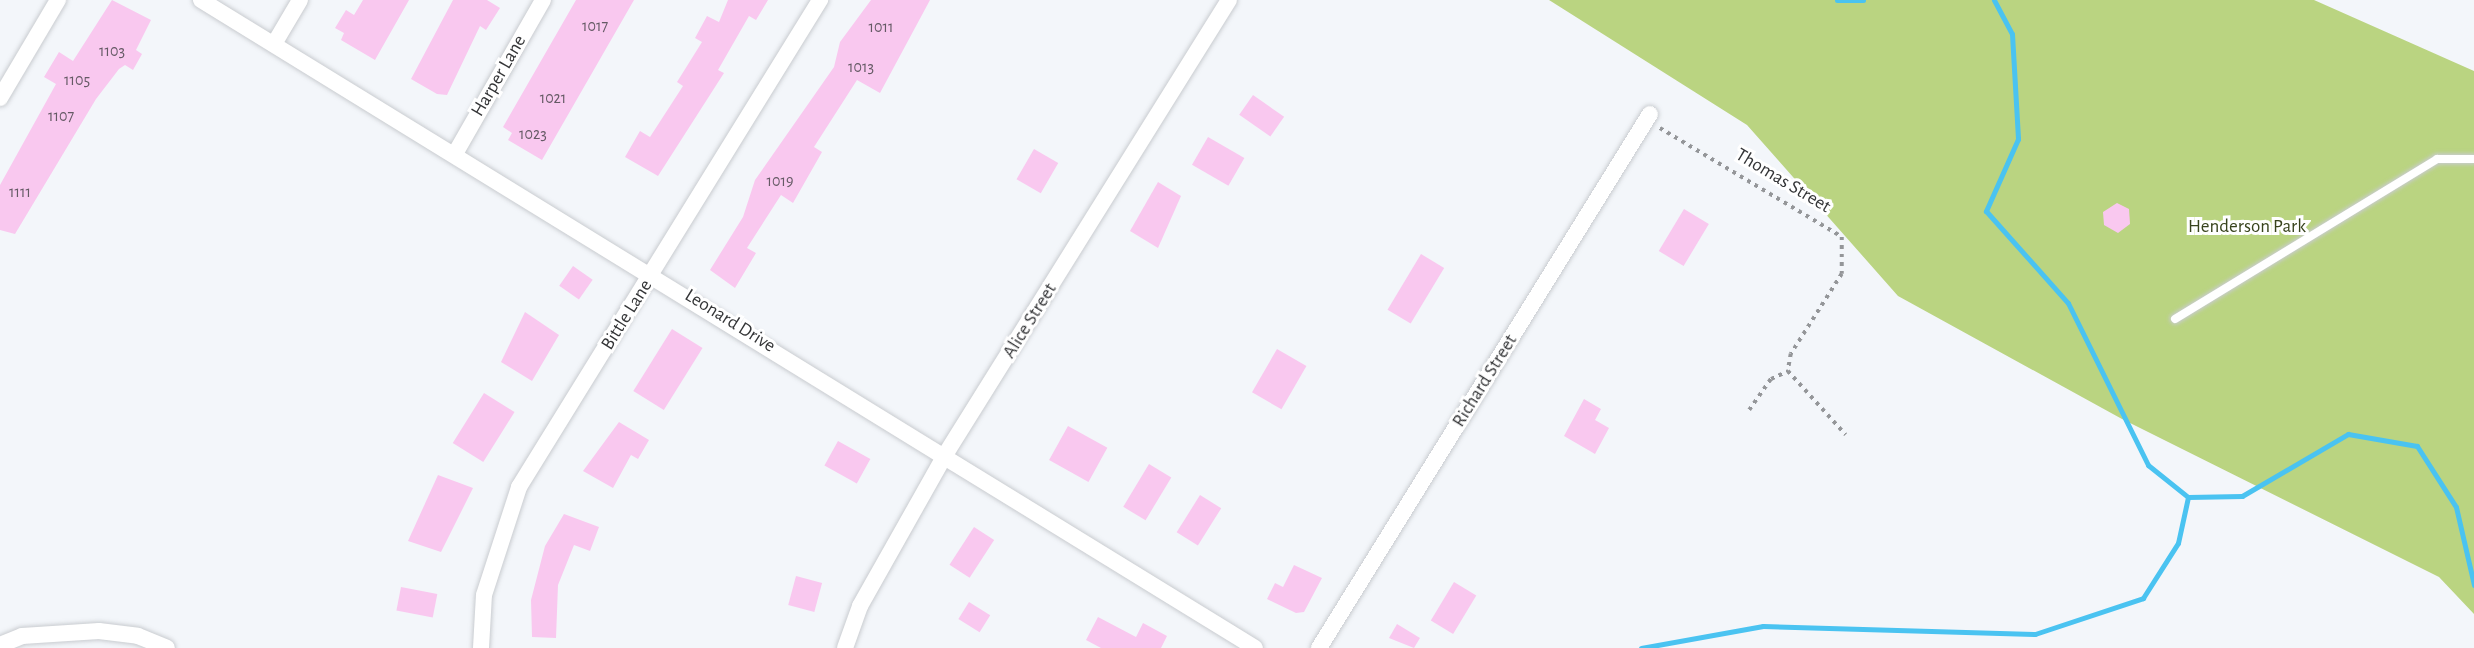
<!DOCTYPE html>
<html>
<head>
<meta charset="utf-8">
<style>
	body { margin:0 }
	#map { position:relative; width:2474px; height:648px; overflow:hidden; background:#f3f6fa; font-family:"Alegreya Sans",sans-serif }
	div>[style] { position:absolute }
	.green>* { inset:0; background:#bad481 }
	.stream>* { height:5px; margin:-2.5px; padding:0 2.5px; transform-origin:2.5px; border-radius:2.5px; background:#4ac3f1 }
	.building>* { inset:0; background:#f9c8ef; transform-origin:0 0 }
	.path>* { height:3.5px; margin-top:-1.75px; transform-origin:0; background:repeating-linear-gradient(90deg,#949699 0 3.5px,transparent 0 8.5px) }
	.roads { filter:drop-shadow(0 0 2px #c9ccd0) drop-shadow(0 0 2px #c9ccd0) }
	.lane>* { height:8px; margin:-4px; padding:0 4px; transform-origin:4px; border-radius:4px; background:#fff }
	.street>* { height:16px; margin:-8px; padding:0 8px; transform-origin:8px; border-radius:8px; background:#fff }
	span { translate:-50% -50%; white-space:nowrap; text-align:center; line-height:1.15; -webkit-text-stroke:6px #fff; paint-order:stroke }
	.number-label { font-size:16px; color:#655a65 }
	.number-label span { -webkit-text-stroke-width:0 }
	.street-label { font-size:19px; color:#343537 }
	.park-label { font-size:19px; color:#38441d }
</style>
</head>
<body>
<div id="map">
	<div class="green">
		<div style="clip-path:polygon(1549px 0,2314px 0,2474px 71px,2474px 614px,2439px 577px,2122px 419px,1898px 296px,1747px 125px)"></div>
	</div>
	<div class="stream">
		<div style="left:1837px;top:0;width:26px"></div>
		<div style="left:1994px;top:0;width:38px;rotate:62deg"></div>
		<div style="left:2012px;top:34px;width:105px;rotate:86.7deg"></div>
		<div style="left:2018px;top:139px;width:79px;rotate:114deg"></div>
		<div style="left:1986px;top:211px;width:123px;rotate:48.3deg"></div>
		<div style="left:2068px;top:303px;width:181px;rotate:63.7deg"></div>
		<div style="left:2148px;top:465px;width:51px;rotate:38.7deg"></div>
		<div style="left:2188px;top:497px;width:54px;rotate:-1.1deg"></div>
		<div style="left:2242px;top:496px;width:123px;rotate:-30.3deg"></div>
		<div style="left:2348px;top:434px;width:70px;rotate:9.9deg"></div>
		<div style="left:2417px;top:446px;width:72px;rotate:57.4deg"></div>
		<div style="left:2456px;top:507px;width:80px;rotate:77deg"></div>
		<div style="left:1641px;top:648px;width:124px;rotate:-10.2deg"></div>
		<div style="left:1763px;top:626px;width:272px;rotate:1.7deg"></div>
		<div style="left:2035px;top:634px;width:114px;rotate:-18.4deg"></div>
		<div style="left:2143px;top:598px;width:65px;rotate:-57.5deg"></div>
		<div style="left:2178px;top:543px;width:47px;rotate:-77.7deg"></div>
	</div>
	<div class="building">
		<div style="clip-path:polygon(112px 0,151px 20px,136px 50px,142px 54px,133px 70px,125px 65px,119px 69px,96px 99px,15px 234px,0 230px,0 185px,56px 84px,44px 77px,59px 52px,73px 61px)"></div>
		<div style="clip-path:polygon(363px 0,409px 0,375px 60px,341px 40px,344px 33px,335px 28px,346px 10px,354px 15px)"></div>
		<div style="clip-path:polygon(453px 0,487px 0,500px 8px,486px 30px,480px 26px,447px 95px,437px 94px,411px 79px)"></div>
		<div style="clip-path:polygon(576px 0,634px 0,542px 160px,508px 140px,512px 133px,503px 127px)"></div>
		<div style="clip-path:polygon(728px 0,768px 0,756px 20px,749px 16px,718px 70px,724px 73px,658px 176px,625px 157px,640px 131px,650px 137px,683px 86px,677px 82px,702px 42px,695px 38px,707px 16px,719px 22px)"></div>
		<div style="clip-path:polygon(871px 0,930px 0,880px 93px,857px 80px,814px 147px,822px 152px,793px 203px,781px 195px,747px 248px,756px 253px,735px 288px,710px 270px,743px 217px,755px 180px,834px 67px,840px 42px)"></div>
		<div style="left:1253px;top:95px;width:38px;height:24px;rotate:35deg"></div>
		<div style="left:1208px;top:137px;width:42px;height:32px;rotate:30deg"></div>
		<div style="left:1034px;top:149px;width:28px;height:35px;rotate:30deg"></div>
		<div style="clip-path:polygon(1158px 182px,1181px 196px,1158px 248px,1130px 231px)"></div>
		<div style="clip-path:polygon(2117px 203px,2129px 209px,2130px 224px,2118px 233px,2104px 225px,2103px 212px)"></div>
		<div style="left:1684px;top:209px;width:29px;height:49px;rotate:31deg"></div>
		<div style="left:1421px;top:254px;width:27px;height:65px;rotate:31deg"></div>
		<div style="left:573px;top:266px;width:24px;height:24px;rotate:35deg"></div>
		<div style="clip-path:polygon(525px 312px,559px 335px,532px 381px,501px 362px)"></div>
		<div style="left:672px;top:329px;width:36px;height:73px;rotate:32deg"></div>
		<div style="left:1277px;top:349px;width:34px;height:50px;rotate:30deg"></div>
		<div style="left:484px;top:393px;width:36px;height:59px;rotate:32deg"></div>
		<div style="clip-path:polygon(1584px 399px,1601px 409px,1595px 420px,1609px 428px,1595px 454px,1564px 436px)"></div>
		<div style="clip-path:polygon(619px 422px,649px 440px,638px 459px,631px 455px,613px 488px,583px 471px)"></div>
		<div style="left:1068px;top:426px;width:45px;height:39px;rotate:29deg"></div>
		<div style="left:838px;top:441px;width:37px;height:28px;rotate:29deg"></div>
		<div style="left:1149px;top:464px;width:26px;height:50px;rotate:31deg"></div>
		<div style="clip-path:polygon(438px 475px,473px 488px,441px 552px,408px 541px)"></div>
		<div style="left:1200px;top:495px;width:25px;height:44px;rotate:32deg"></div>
		<div style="clip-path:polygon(564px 514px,599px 527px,590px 551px,574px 545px,558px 585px,556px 638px,532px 637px,531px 600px,545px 546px)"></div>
		<div style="left:974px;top:527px;width:24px;height:45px;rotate:33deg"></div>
		<div style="clip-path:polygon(1294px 565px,1322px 578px,1304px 612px,1296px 613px,1267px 599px,1275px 583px,1283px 587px)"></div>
		<div style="left:796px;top:576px;width:27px;height:30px;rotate:15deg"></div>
		<div style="left:1454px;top:582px;width:26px;height:45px;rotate:31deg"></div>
		<div style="left:401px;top:587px;width:37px;height:24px;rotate:11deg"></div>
		<div style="left:969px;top:602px;width:25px;height:20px;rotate:32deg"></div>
		<div style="clip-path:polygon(1098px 617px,1136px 637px,1143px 623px,1167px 636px,1161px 648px,1101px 648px,1086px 640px)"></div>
		<div style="clip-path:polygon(1397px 624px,1420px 638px,1414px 648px,1389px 638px)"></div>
	</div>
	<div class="path">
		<div style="left:1660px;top:128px;width:212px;rotate:30.9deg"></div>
		<div style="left:1842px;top:237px;width:37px;rotate:90deg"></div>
		<div style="left:1842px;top:274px;width:95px;rotate:122.5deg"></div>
		<div style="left:1791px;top:354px;width:17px;rotate:100deg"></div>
		<div style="left:1788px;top:371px;width:86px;rotate:47.8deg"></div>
		<div style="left:1749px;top:410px;width:38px;rotate:-55deg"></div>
		<div style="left:1771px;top:379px;width:19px;rotate:-25deg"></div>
	</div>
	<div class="roads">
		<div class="lane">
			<div style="left:2175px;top:319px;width:307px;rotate:-31.4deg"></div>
			<div style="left:2437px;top:159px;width:37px"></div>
		</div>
		<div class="street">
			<div style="left:201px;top:0;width:1237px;rotate:31.58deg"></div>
			<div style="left:274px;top:44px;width:51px;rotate:-59.4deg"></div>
			<div style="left:0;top:98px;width:114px;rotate:-59.4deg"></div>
			<div style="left:456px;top:152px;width:175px;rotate:-60.2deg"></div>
			<div style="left:0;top:645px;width:24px;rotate:-22deg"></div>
			<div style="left:22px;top:636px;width:77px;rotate:-3.7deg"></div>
			<div style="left:99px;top:631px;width:39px;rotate:7deg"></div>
			<div style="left:138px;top:636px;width:31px;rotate:22deg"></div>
			<div style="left:481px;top:648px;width:53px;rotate:-86.8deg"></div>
			<div style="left:484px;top:595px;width:114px;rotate:-72deg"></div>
			<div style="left:519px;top:487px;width:573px;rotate:-58.28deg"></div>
			<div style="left:845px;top:648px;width:45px;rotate:-70.3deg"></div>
			<div style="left:860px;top:606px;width:173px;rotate:-60.6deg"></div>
			<div style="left:945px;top:455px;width:536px;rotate:-58.03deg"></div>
			<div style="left:1319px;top:648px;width:628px;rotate:-58.21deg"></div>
		</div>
	</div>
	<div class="number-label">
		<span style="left:595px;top:26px">1017</span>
		<span style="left:881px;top:27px">1011</span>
		<span style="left:112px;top:51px">1103</span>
		<span style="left:861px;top:67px">1013</span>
		<span style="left:77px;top:80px">1105</span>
		<span style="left:553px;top:98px">1021</span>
		<span style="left:61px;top:116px">1107</span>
		<span style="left:533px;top:134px">1023</span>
		<span style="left:780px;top:181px">1019</span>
		<span style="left:20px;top:192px">1111</span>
	</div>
	<div class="street-label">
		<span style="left:499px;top:76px;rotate:-60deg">Harper Lane</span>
		<span style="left:1783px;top:181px;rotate:31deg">Thomas Street</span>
		<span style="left:627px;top:315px;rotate:-58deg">Bittle Lane</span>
		<span style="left:730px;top:321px;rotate:32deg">Leonard Drive</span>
		<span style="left:1030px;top:321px;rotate:-58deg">Alice Street</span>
		<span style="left:1485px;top:381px;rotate:-58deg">Richard Street</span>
	</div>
	<div class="park-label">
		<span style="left:2247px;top:227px">Henderson Park</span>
	</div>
</div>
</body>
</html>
